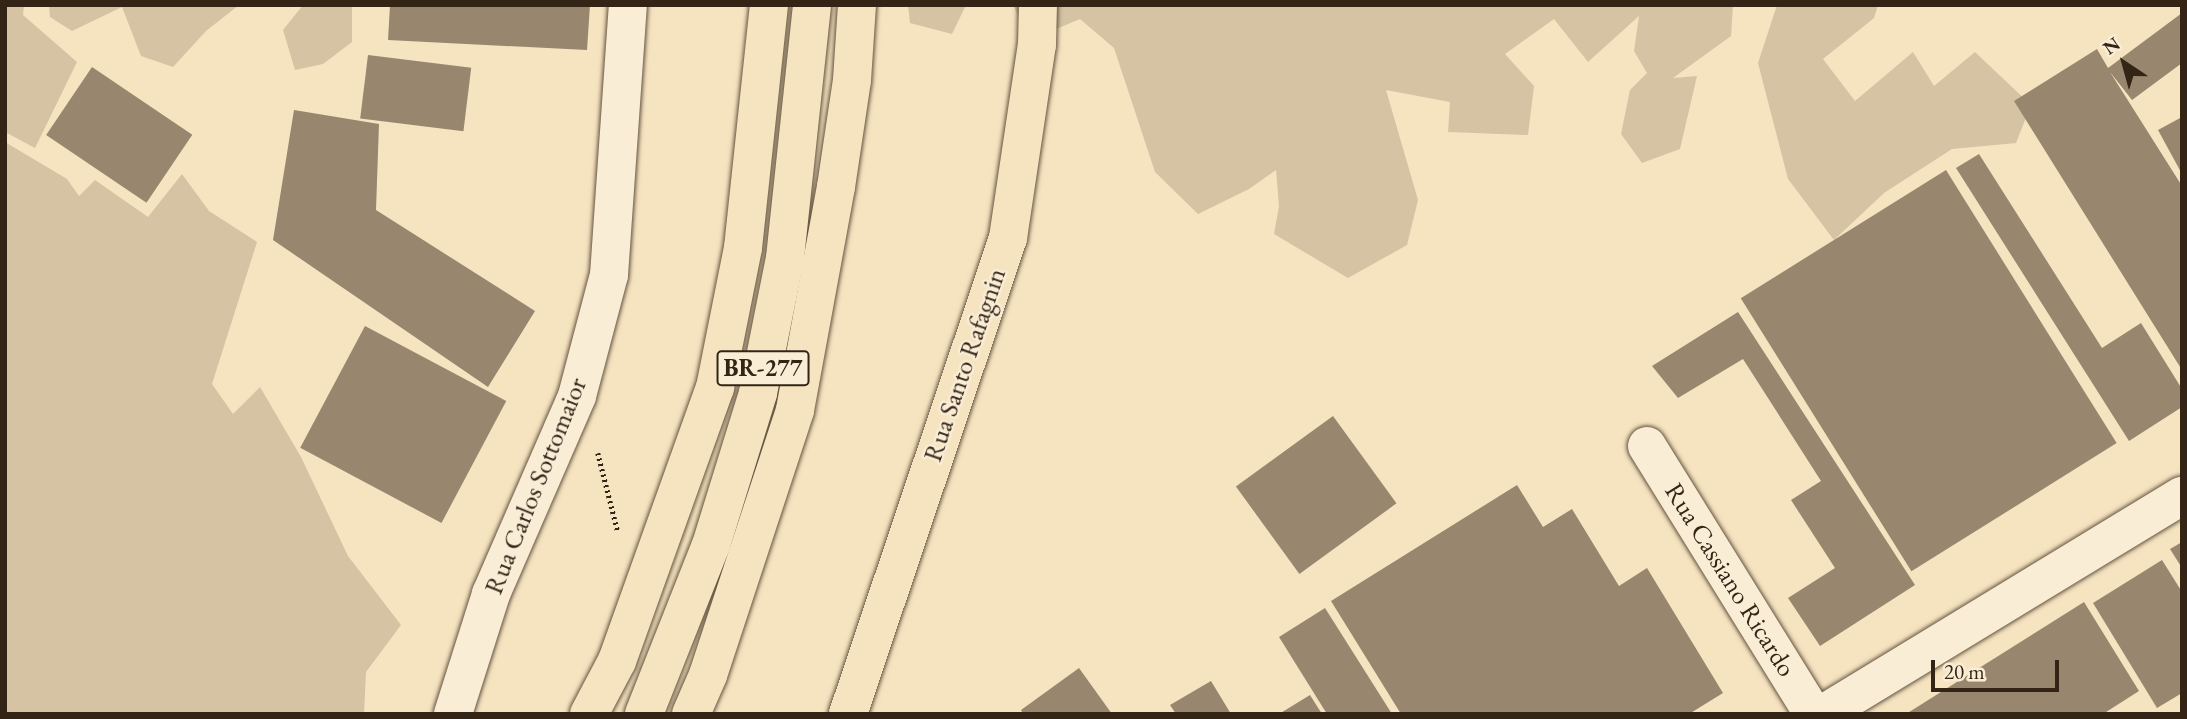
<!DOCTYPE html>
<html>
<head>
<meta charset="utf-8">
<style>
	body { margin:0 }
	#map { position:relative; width:2187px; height:719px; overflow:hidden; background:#f6e3c0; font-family:"EB Garamond",serif }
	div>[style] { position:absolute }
	.green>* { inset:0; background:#d5c3a3 }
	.building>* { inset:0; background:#98876e; transform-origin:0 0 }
	.path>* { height:4.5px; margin-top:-2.25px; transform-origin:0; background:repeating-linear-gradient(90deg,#332416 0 2px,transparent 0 5.5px) }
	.roads { filter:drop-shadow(0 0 2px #645440) drop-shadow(0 0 2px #645440) }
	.minor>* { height:38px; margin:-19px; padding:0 19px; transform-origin:19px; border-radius:19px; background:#f9edd6 }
	.major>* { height:38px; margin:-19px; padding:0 19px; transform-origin:19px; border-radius:19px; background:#f6e3c0 }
	.highway>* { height:38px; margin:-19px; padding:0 19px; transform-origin:19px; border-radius:19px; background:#f6e3c0 }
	span { translate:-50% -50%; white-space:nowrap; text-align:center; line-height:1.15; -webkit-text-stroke:5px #f9edd6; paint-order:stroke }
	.shield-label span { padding:2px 5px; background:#f9edd6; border:2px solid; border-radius:5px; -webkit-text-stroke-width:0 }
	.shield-label { font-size:24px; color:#332416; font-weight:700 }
	.street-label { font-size:26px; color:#332416 }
	.frame { position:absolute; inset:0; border:7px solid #332416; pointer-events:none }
	.north { position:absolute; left:2089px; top:28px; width:70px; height:70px; -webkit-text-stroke:5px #f9edd6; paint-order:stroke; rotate:324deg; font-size:19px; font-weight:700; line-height:28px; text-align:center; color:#332416 }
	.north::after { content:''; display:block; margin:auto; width:24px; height:32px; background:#332416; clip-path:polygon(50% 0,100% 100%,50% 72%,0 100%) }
	.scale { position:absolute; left:1931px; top:660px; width:128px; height:32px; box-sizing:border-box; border:4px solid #332416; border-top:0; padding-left:9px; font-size:21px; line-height:24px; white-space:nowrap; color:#332416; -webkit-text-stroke:5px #f9edd6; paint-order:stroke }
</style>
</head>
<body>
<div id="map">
	<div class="green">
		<div style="clip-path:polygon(5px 5px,24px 5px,23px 15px,77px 62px,35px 148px,5px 132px)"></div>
		<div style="clip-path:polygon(49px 5px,239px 5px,206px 31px,173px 67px,141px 56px,122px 7px,72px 31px,50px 17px)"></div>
		<div style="clip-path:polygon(303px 5px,352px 7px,352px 42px,323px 64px,295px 70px,283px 30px)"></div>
		<div style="clip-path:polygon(908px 5px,966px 5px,952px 34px,910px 23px)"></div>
		<div style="clip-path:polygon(1013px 5px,1733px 5px,1731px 36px,1673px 78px,1697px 76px,1680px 149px,1642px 163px,1621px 134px,1630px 90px,1647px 73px,1634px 51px,1639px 16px,1588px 62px,1554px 19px,1505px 54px,1534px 86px,1528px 135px,1448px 132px,1450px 102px,1386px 90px,1418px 200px,1407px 245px,1348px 278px,1274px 234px,1279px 206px,1276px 170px,1249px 189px,1198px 214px,1155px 172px,1114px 48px,1080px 19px,1030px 40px)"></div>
		<div style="clip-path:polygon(1777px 5px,1878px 5px,1874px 18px,1823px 59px,1855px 101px,1913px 52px,1934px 86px,1975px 52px,2031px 105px,2016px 143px,1952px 149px,1884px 193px,1834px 240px,1788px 179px,1758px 63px)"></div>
		<div style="clip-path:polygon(5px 142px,67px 179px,79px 196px,95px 180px,148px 217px,182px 174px,209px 211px,257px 242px,212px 384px,233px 414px,260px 387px,301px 457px,348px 556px,401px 625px,366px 672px,364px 714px,5px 714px)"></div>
	</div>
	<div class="building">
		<div style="clip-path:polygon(390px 5px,590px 5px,587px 50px,388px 40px)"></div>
		<div style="clip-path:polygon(2182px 13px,2182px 63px,2132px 100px,2110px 72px,2182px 186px,2182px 370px,2014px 101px,2097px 49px,2108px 68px)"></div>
		<div style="left:368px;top:55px;width:104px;height:64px;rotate:7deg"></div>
		<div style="left:92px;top:67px;width:121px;height:82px;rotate:34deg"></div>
		<div style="clip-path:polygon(294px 110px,379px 124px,376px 210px,535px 311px,488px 387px,273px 240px)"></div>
		<div style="clip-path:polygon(2182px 117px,2182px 174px,2158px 130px)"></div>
		<div style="clip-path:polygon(1979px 154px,2102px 348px,2141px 323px,2182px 389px,2182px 407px,2129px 441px,1956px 168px)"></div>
		<div style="left:1946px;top:170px;width:322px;height:242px;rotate:58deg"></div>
		<div style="clip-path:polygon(1738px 312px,1915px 585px,1820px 646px,1788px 598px,1835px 568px,1791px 500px,1821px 481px,1743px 359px,1678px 398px,1652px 366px)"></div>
		<div style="left:365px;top:326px;width:160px;height:138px;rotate:28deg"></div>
		<div style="left:1333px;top:416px;width:108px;height:120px;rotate:54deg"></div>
		<div style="clip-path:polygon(1517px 485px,1543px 527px,1572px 509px,1619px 586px,1647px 568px,1723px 693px,1689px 714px,1401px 714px,1331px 601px)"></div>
		<div style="clip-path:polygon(2182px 542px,2182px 568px,2170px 549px)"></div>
		<div style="clip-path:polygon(2162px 560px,2182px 592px,2182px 693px,2157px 708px,2093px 603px)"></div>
		<div style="clip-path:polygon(2084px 602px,2139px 691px,2103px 714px,1906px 714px)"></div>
		<div style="clip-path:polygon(1325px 608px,1392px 714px,1327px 714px,1279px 637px)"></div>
		<div style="clip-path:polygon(1079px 668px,1112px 714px,1023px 714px,1021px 710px)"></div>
		<div style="clip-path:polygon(1211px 681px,1231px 714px,1176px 714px,1170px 705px)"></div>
		<div style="clip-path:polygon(1310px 695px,1322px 714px,1279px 714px)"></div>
	</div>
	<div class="path">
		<div style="left:598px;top:453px;width:81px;rotate:75.8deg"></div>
	</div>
	<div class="roads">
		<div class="minor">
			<div style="left:1647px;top:446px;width:315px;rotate:58.2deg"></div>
			<div style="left:453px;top:714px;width:126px;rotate:-72.4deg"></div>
			<div style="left:491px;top:594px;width:216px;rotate:-66.5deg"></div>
			<div style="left:577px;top:396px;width:125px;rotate:-75.2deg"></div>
			<div style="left:609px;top:275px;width:271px;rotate:-86deg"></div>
			<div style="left:1823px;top:714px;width:420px;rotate:-31.3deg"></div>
		</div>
		<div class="major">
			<div style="left:848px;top:714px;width:502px;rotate:-71.42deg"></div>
			<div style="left:1008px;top:238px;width:195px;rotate:-81.5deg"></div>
			<div style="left:1037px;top:45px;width:40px;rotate:-88.6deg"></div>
		</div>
		<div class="highway">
			<div style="left:589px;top:714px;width:60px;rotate:-62.2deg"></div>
			<div style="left:617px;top:661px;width:290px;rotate:-70.3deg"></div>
			<div style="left:715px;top:388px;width:143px;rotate:-78.7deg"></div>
			<div style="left:743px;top:248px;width:244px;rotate:-83.9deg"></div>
			<div style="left:644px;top:714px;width:182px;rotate:-68.4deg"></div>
			<div style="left:711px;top:545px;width:159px;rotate:-72.8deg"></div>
			<div style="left:758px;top:393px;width:138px;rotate:-78.7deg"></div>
			<div style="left:785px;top:258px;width:254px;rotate:-83.9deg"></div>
			<div style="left:691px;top:714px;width:43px;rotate:-66.4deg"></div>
			<div style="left:708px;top:675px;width:279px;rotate:-71.8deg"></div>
			<div style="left:795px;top:410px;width:227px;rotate:-79.6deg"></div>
			<div style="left:836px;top:187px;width:108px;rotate:-81.5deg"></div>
			<div style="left:852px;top:80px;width:75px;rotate:-86.2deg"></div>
		</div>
	</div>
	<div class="shield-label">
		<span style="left:763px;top:368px">BR-277</span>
	</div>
	<div class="street-label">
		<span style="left:965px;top:365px;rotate:-71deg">Rua Santo Rafagnin</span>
		<span style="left:536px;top:486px;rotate:-68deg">Rua Carlos Sottomaior</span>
		<span style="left:1730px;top:580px;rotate:58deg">Rua Cassiano Ricardo</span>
	</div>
	<div class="frame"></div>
	<div class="north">N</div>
	<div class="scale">20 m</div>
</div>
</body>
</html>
